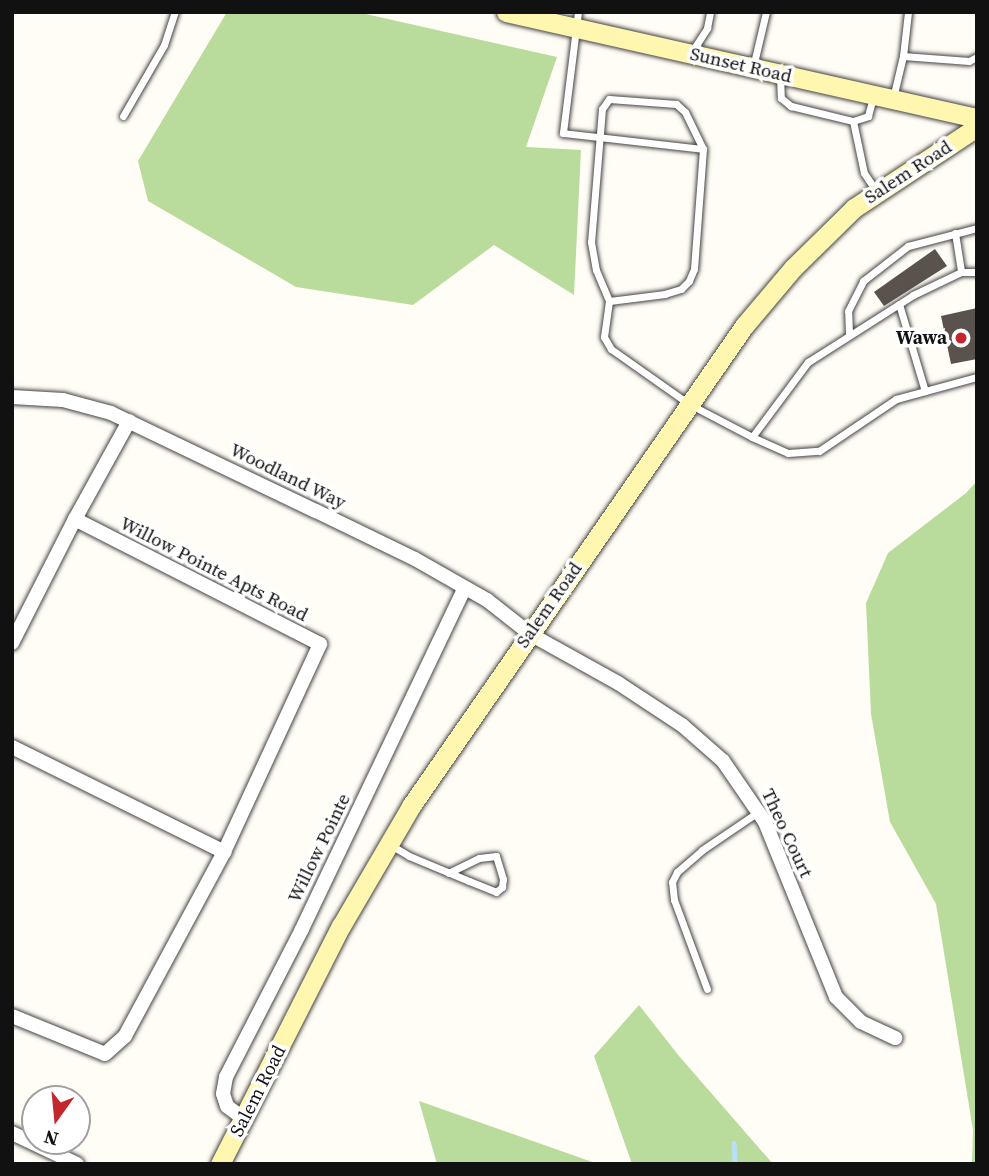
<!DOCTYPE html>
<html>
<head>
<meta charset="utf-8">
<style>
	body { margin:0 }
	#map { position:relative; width:989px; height:1176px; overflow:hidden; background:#fffdf5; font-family:"Source Serif 4",serif }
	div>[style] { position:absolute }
	.forest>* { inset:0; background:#b9dc9c }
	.stream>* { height:4.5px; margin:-2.25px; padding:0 2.25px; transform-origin:2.25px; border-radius:2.25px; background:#b9e0f7 }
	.building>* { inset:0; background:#5a524d }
	.roads { filter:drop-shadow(0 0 2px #444) drop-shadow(0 0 2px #444) }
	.lane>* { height:7px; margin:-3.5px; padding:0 3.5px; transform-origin:3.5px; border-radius:3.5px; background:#fff }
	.street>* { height:14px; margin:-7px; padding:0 7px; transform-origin:7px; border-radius:7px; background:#fff }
	.secondary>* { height:19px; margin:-9.5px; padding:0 9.5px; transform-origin:9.5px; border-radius:9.5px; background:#fff6b0 }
	.dots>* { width:19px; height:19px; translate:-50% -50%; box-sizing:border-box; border:4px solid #fff; border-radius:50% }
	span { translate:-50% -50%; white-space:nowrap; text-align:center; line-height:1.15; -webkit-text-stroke:7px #fff; paint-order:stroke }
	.street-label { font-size:19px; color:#111 }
	.poi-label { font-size:19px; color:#111; font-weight:700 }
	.right { translate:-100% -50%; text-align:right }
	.frame { position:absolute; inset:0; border:14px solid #111; pointer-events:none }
	.north { position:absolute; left:21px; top:1085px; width:70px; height:70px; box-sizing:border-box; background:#fff; border:2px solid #a0a0a0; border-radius:50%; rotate:195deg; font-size:19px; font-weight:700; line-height:28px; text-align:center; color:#111 }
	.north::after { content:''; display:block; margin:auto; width:24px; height:32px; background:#c4262e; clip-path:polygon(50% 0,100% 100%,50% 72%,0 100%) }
</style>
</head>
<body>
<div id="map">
	<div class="forest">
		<div style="clip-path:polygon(227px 12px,357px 12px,557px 57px,526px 147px,581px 150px,574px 295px,494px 245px,413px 305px,296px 287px,148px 201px,138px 161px)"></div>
		<div style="clip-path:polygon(977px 481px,977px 1164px,972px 1164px,973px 1130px,936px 904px,890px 822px,871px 714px,866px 603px,888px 553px,966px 493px)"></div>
		<div style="clip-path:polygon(639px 1005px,679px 1056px,773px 1164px,632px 1164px,594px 1056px)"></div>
		<div style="clip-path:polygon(419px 1101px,598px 1164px,437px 1164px)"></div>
	</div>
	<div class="stream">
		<div style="left:734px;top:1143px;width:21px;rotate:87deg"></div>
	</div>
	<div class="building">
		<div style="clip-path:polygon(935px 249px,947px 266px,884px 306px,874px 292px)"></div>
		<div style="clip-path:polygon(977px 308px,977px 359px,951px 364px,941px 316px)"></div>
	</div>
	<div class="roads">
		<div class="lane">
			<div style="left:578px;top:12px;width:122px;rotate:97.1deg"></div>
			<div style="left:563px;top:133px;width:141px;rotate:6.5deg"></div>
			<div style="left:703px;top:149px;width:120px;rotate:94.3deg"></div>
			<div style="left:694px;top:269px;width:13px;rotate:113deg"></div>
			<div style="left:689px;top:281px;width:11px;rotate:135deg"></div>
			<div style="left:681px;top:289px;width:17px;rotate:163deg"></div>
			<div style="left:665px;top:294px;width:56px;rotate:172.9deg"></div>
			<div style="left:691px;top:53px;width:30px;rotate:-57deg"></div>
			<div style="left:707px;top:28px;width:16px;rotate:-79deg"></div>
			<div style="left:903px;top:56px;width:66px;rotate:4.3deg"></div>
			<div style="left:969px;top:61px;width:9px;rotate:-27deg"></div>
			<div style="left:753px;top:67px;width:57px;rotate:-76.7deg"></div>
			<div style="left:780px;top:74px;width:24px;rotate:88deg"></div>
			<div style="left:781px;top:98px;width:13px;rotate:39deg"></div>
			<div style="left:791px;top:106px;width:64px;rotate:13.6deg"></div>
			<div style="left:853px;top:121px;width:16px;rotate:-18deg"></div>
			<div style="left:868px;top:116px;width:20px;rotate:-75deg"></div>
			<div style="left:893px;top:98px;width:43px;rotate:-76.6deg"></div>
			<div style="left:903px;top:56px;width:44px;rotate:-83.5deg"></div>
			<div style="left:123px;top:116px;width:82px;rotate:-60deg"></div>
			<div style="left:164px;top:45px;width:35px;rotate:-72deg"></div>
			<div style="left:853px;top:121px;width:53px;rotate:78.1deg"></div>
			<div style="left:864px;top:173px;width:23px;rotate:56deg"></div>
			<div style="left:703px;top:149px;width:41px;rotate:-115.9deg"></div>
			<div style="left:685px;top:112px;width:12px;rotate:-138deg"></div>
			<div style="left:676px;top:104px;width:67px;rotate:-175.7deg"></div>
			<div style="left:609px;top:99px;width:12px;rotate:125deg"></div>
			<div style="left:602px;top:109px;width:133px;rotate:94.7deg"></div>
			<div style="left:591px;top:242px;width:28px;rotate:80deg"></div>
			<div style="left:596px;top:270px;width:34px;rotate:67deg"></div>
			<div style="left:609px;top:301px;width:36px;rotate:98deg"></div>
			<div style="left:604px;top:337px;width:14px;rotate:60deg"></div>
			<div style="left:611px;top:349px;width:95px;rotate:35.2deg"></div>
			<div style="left:689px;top:404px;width:71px;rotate:27.6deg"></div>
			<div style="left:752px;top:437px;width:94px;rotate:-53.3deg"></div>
			<div style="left:808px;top:362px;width:125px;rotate:-32.5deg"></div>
			<div style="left:913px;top:295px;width:53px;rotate:-25.6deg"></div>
			<div style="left:961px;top:272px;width:16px"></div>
			<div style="left:955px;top:233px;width:39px;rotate:81deg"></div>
			<div style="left:899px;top:304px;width:91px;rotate:73.4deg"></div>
			<div style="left:849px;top:334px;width:23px;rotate:-92deg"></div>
			<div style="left:848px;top:311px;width:34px;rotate:-63deg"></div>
			<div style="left:863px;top:281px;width:57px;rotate:-37.9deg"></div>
			<div style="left:908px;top:246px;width:71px;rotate:-14.6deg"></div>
			<div style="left:752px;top:437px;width:39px;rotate:24deg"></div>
			<div style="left:788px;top:453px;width:31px;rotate:-4deg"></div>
			<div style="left:819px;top:451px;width:93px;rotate:-34deg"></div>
			<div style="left:896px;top:399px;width:84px;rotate:-15.2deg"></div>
			<div style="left:389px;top:844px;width:23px;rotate:31deg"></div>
			<div style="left:409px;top:856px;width:65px;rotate:22.6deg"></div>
			<div style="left:469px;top:881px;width:29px;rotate:22deg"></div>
			<div style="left:496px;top:892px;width:8px;rotate:-40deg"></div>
			<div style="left:502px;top:887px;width:8px;rotate:-83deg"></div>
			<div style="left:503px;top:879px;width:24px;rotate:-107deg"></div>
			<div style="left:496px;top:856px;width:17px;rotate:173deg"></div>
			<div style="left:479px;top:858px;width:34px;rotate:154deg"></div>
			<div style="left:707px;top:989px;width:95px;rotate:-110.3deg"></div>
			<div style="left:674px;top:900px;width:18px;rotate:-96deg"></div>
			<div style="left:672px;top:882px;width:11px;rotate:-63deg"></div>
			<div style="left:677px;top:872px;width:33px;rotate:-41deg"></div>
			<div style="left:702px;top:850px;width:68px;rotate:-34.2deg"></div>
		</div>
		<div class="street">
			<div style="left:12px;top:397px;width:51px;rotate:3.4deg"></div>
			<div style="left:63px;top:400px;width:50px;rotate:15.2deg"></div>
			<div style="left:111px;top:413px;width:227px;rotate:25.6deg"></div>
			<div style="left:316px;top:511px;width:110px;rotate:25.9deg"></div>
			<div style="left:415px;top:559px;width:83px;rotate:29.7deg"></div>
			<div style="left:487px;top:600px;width:55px;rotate:38.3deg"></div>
			<div style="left:530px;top:634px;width:101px;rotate:29.1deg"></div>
			<div style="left:618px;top:683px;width:77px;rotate:33.3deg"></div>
			<div style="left:682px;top:725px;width:55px;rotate:41.3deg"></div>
			<div style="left:723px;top:761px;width:74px;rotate:55.5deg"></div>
			<div style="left:765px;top:822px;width:189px;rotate:67.9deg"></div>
			<div style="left:836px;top:997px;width:35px;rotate:45deg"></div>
			<div style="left:861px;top:1022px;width:38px;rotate:25deg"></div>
			<div style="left:12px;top:643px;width:139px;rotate:-63.1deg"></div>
			<div style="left:75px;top:519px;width:112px;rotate:-61.1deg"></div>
			<div style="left:12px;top:747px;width:237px;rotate:26.3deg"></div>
			<div style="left:12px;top:1016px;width:100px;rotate:22.2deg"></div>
			<div style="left:105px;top:1054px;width:27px;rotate:-42deg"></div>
			<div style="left:125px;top:1036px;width:209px;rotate:-61.7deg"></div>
			<div style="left:224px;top:852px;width:229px;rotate:-65.2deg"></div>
			<div style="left:320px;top:644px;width:275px;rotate:-153deg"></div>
			<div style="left:244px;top:1119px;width:21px;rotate:-143deg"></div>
			<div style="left:227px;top:1106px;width:13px;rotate:-108deg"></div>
			<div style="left:223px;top:1094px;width:17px;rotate:-80deg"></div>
			<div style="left:226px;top:1077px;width:166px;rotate:-62.8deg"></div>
			<div style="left:302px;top:929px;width:378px;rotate:-64.5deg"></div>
			<div style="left:12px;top:1133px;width:72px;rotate:25.5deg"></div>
		</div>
		<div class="secondary">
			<div style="left:506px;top:12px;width:483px;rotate:12.7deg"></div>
			<div style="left:220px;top:1164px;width:267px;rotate:-63.1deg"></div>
			<div style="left:341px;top:926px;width:139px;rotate:-59.7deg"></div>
			<div style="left:411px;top:806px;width:584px;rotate:-55.25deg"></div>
			<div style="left:744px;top:326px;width:76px;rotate:-49.8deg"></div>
			<div style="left:793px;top:268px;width:86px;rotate:-44.5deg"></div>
			<div style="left:854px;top:208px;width:147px;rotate:-33.4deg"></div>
		</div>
	</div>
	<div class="dots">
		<div style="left:961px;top:338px;background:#c4262e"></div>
	</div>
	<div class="street-label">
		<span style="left:741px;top:65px;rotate:13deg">Sunset Road</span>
		<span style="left:908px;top:172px;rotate:-33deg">Salem Road</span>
		<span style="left:288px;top:476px;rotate:26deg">Woodland Way</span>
		<span style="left:214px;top:569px;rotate:27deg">Willow Pointe Apts Road</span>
		<span style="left:549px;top:605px;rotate:-55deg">Salem Road</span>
		<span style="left:787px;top:833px;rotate:65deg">Theo Court</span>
		<span style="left:319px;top:848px;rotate:-64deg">Willow Pointe</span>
		<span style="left:258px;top:1091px;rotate:-63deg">Salem Road</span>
	</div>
	<div class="poi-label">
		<span class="right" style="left:947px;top:338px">Wawa</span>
	</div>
	<div class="frame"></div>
	<div class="north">N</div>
</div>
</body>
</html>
